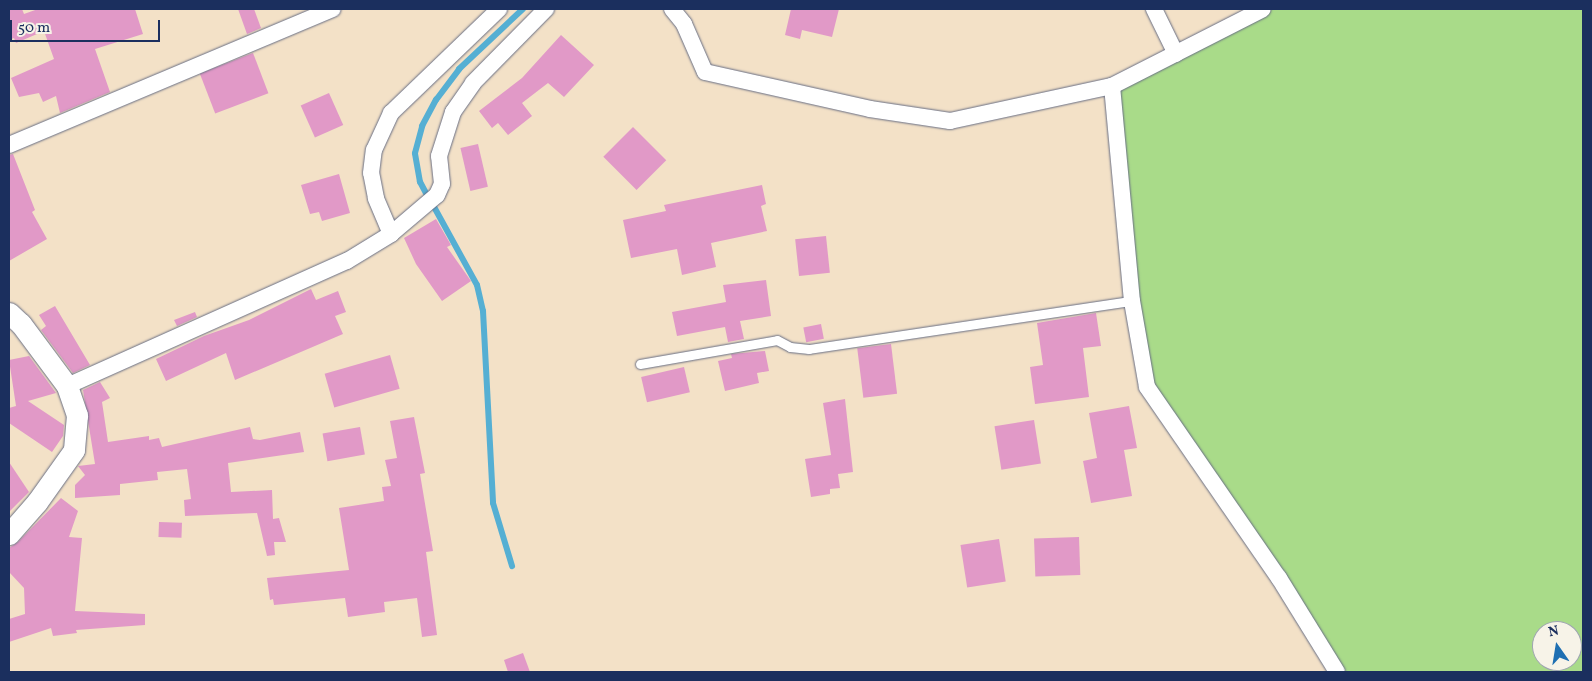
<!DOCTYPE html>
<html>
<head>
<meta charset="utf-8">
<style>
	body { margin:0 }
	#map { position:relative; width:1592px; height:681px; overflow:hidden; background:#f3e1c7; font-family:Vollkorn,serif }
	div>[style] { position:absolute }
	.green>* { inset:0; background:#a9db89 }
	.stream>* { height:6px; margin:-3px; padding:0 3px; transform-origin:3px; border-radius:3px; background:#55afd3 }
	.building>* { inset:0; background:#e199c7; transform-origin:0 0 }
	.roads { filter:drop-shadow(0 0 1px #676d83) drop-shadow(0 0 1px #676d83) }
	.service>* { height:9px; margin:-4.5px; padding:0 4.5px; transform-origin:4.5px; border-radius:4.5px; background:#fff }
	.minor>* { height:16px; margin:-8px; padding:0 8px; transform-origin:8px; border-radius:8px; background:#fff }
	.tertiary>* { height:21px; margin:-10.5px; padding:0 10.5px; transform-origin:10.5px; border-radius:10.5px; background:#fff }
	span { translate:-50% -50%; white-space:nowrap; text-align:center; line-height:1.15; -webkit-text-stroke:5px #f7f3e8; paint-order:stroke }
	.frame { position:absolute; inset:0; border:10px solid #1b2f5e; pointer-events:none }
	.north { position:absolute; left:1532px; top:621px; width:50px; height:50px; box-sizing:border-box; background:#f7f3e8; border:1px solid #9fa5b1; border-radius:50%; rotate:347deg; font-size:14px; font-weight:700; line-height:20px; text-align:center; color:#1b2f5e }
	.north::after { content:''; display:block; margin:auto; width:18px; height:22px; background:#1f6fb2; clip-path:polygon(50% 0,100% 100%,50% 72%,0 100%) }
	.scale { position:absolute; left:10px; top:20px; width:150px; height:22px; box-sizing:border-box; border:2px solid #1b2f5e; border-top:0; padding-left:6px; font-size:15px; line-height:18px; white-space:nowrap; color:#1b2f5e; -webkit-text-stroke:4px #f7f3e8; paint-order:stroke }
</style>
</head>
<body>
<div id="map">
	<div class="green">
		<div style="clip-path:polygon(evenodd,1263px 9px,1583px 9px,1583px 672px,1337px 672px,1147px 387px,1112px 86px,1263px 9px,1542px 631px,1572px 631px,1572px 661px,1542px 661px,1542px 631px)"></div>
	</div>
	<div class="stream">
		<div style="left:427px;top:195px;width:15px;rotate:-118deg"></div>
		<div style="left:420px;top:182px;width:29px;rotate:-100deg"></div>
		<div style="left:415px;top:153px;width:28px;rotate:-75deg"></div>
		<div style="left:422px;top:126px;width:30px;rotate:-62deg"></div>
		<div style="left:436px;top:100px;width:39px;rotate:-53deg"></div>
		<div style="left:459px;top:69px;width:88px;rotate:-43.2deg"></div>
		<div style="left:433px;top:205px;width:91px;rotate:61.2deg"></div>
		<div style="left:477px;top:285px;width:27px;rotate:77deg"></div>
		<div style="left:483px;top:311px;width:192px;rotate:87deg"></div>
		<div style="left:493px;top:503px;width:66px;rotate:73.2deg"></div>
	</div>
	<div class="building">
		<div style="clip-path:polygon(9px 9px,22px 9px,24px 14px,38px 9px,135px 9px,143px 34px,95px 49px,110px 92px,60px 113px,56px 96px,43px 102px,39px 93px,19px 97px,11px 78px,54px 59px,44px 31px,16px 43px,14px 38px,9px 40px)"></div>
		<div style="clip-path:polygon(238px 9px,254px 9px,261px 28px,247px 34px)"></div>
		<div style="clip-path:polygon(791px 9px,839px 9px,832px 37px,802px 30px,800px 39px,785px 35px)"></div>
		<div style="clip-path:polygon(561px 35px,594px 65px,564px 97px,548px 83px,522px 103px,532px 116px,508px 135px,498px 123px,492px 128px,479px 111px,522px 78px)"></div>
		<div style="left:253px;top:53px;width:43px;height:57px;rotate:69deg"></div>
		<div style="left:329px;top:93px;width:35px;height:31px;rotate:66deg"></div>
		<div style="left:633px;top:127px;width:47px;height:42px;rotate:45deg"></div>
		<div style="left:478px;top:144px;width:44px;height:18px;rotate:77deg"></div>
		<div style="clip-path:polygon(13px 154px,35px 210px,32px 212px,47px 239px,9px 261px,9px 155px)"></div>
		<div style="clip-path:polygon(339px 174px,350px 213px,322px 221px,319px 212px,310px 214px,301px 185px)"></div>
		<div style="clip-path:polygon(762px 185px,766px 204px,761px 206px,767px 231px,711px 243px,716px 267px,682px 275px,677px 249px,631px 258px,623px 220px,666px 211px,664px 205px)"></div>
		<div style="clip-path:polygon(436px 219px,451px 245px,447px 247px,471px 281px,442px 301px,416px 264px,404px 238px)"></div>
		<div style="left:826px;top:236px;width:37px;height:31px;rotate:84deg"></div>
		<div style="clip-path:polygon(766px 280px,771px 316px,740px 321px,744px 339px,728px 342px,725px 327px,677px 336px,672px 312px,726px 302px,723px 285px)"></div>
		<div style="clip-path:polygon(311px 289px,316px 300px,338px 291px,346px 312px,335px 316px,343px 334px,235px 380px,226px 353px,166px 381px,156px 359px,204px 336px,249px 320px)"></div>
		<div style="clip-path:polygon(55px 306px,90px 365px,73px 373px,41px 330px,46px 326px,39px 315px)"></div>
		<div style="clip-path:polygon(195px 312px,197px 317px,177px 326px,174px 320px)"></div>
		<div style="clip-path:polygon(1096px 313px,1101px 346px,1083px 348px,1089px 397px,1035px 404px,1030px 367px,1043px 365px,1037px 323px)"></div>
		<div style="left:821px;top:324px;width:15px;height:18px;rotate:79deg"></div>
		<div style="left:891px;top:344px;width:50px;height:34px;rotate:83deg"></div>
		<div style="clip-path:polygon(765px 351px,769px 371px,757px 373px,759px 383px,725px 391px,718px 361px,732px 358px,731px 354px)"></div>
		<div style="left:390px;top:355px;width:35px;height:68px;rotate:74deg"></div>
		<div style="clip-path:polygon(29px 356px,56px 393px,28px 401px,64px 425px,63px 436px,52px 452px,9px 423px,9px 408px,16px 406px,9px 360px)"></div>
		<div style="left:684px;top:367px;width:26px;height:44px;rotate:77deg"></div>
		<div style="clip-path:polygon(100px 382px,110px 398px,102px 402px,108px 442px,149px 436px,149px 440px,159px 438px,162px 447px,250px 427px,253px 439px,260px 440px,300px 432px,304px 452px,228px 463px,231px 492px,272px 490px,273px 519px,279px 518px,286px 542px,274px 542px,275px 555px,267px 556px,257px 513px,185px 516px,184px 500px,191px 499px,187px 469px,157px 472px,158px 480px,120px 484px,120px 495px,75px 498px,75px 485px,85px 475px,78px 466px,95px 464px,83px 390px)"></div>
		<div style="clip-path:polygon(845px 399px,853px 472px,838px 474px,840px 488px,830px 489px,830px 494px,811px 497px,805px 459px,831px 455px,823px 403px)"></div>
		<div style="clip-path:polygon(1129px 406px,1137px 448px,1124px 450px,1132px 496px,1091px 503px,1083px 461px,1097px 458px,1089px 413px)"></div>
		<div style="clip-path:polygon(414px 417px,425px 473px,420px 474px,433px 551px,426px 552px,437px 635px,422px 637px,417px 598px,384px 602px,385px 612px,348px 617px,345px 598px,274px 605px,273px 599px,270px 600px,267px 578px,349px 570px,339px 508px,384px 501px,382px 487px,391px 486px,385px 460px,397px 458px,390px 421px)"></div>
		<div style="left:1034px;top:420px;width:44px;height:40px;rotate:81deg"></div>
		<div style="left:360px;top:427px;width:28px;height:38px;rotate:80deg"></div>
		<div style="clip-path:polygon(9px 462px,29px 492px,9px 512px)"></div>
		<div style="clip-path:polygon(61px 498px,78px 511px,69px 537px,82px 538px,75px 611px,145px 614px,145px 625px,76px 630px,77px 633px,53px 636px,51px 628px,9px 642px,9px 619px,25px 614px,24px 588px,9px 572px,9px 548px,18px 542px)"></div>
		<div style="left:159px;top:522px;width:23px;height:15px;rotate:2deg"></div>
		<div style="left:1079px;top:537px;width:38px;height:45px;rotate:88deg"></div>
		<div style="left:999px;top:539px;width:43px;height:39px;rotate:81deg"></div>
		<div style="clip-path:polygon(523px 653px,530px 672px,508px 672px,504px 660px)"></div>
	</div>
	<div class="roads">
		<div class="service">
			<div style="left:640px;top:364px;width:139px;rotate:-9.9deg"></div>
			<div style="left:777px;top:340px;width:15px;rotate:28deg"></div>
			<div style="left:790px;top:347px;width:19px;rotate:6deg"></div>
			<div style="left:809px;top:349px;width:327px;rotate:-8.5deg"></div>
		</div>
		<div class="minor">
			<div style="left:672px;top:9px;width:19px;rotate:51deg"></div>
			<div style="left:684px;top:24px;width:52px;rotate:66.4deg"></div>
			<div style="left:705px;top:72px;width:169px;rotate:12.6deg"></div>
			<div style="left:870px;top:109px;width:81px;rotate:8.5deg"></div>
			<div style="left:950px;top:121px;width:166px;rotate:-12.2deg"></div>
			<div style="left:1112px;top:86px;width:169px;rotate:-27deg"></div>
			<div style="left:1154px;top:9px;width:50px;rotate:63.9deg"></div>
			<div style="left:1112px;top:86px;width:216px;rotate:84.7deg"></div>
			<div style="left:1132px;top:301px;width:87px;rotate:80.1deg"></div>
			<div style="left:1147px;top:387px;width:232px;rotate:55.4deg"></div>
			<div style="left:1279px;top:578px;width:110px;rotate:58.3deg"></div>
			<div style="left:9px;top:145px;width:351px;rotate:-22.8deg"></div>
			<div style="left:391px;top:234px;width:39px;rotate:-113deg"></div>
			<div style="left:376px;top:198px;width:25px;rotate:-101deg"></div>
			<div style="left:371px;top:173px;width:23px;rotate:-83deg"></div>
			<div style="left:374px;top:150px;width:41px;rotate:-65.3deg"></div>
			<div style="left:391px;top:113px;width:150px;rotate:-43.9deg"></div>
			<div style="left:67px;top:386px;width:307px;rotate:-24.1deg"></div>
			<div style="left:347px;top:261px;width:52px;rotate:-31.5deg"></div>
			<div style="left:391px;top:234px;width:60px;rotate:-40.3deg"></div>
			<div style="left:437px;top:195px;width:12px;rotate:-66deg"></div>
			<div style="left:442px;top:184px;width:28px;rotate:-96deg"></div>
			<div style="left:439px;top:156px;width:46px;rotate:-72.3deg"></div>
			<div style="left:453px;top:112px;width:35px;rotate:-55deg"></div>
			<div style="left:473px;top:83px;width:104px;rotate:-45.4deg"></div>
		</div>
		<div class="tertiary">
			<div style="left:9px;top:313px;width:16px;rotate:43deg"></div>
			<div style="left:21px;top:324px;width:77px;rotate:53.4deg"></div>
			<div style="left:67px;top:386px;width:31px;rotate:71deg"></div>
			<div style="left:77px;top:415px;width:35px;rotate:95deg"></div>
			<div style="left:74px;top:450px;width:64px;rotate:125.4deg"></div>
			<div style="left:37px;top:502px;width:43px;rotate:131.2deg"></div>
		</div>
	</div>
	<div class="frame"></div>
	<div class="north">N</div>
	<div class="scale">50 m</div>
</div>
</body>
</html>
